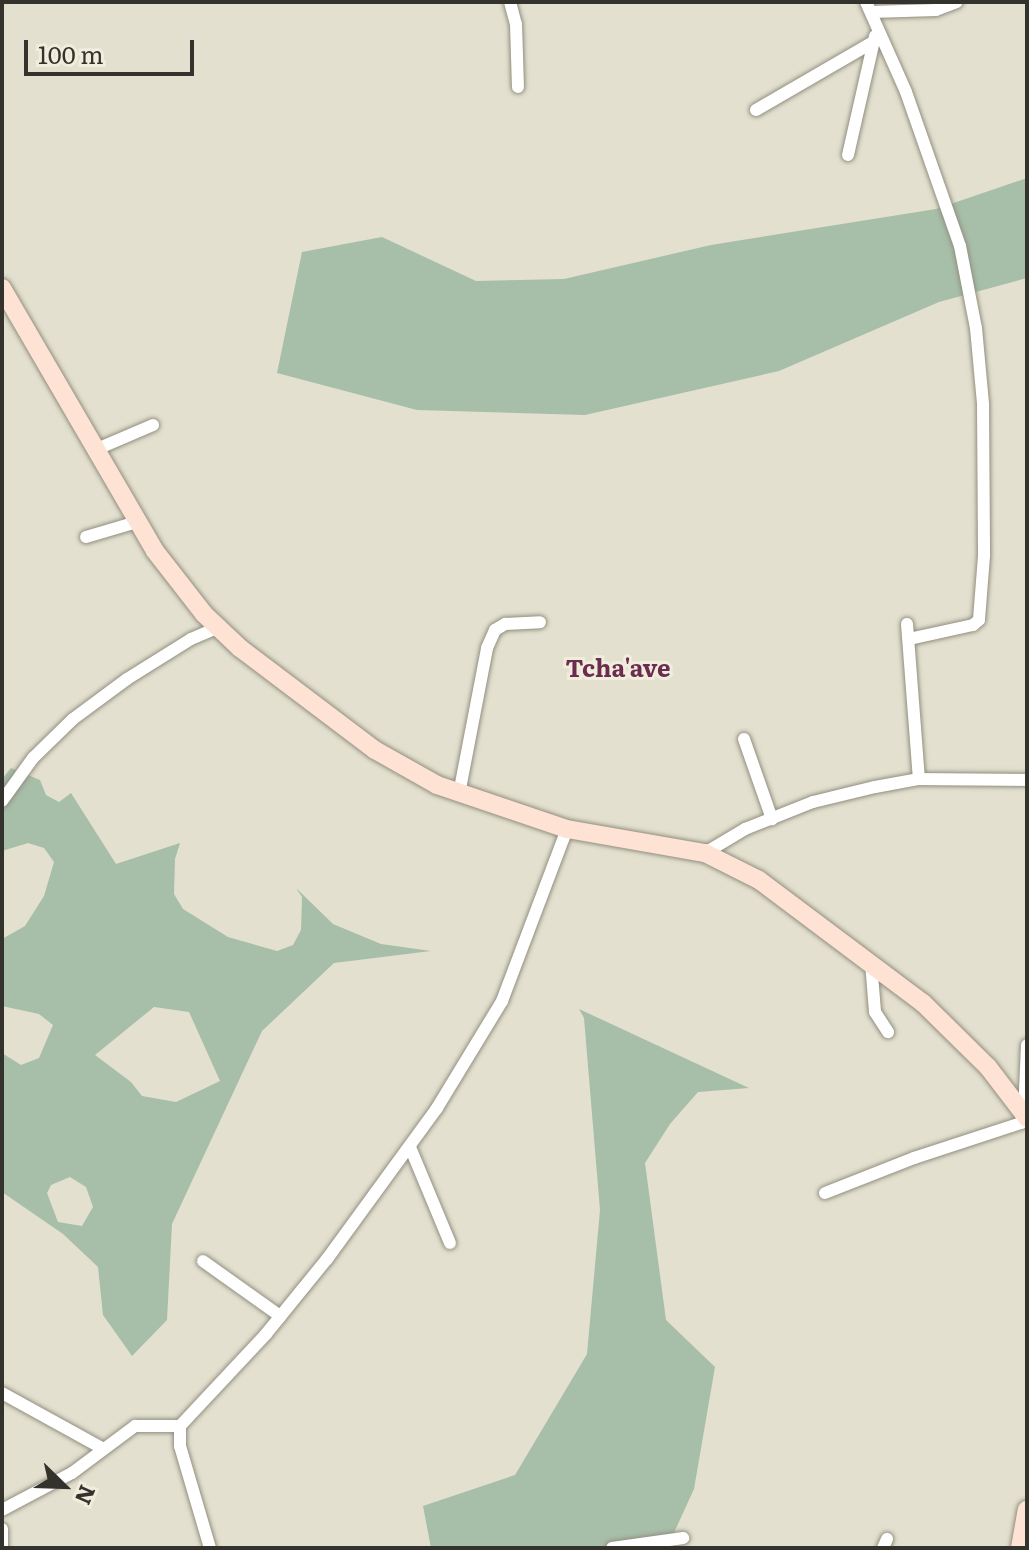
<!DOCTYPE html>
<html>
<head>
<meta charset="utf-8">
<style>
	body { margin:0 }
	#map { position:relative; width:1029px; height:1550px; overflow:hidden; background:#e3e0cf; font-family:Literata,serif }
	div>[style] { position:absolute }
	.green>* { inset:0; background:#a7bea8 }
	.roads { filter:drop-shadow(0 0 2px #928f80) drop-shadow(0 0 2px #928f80) }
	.street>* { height:12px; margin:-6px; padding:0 6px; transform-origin:6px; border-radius:6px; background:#fff }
	.secondary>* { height:18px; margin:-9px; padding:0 9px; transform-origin:9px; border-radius:9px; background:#fee3d5 }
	span { translate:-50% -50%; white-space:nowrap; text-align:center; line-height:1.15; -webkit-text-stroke:6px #f0eddc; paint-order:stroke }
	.quarter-label { font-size:24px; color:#6b2c4f; font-weight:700 }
	.frame { position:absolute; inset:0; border:4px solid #34322c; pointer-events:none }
	.north { position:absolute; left:24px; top:1446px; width:80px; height:80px; -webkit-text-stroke:6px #f0eddc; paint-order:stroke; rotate:113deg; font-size:22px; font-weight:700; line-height:32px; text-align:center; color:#34322c }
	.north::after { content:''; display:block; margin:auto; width:28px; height:36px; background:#34322c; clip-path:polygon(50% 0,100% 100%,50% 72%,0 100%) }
	.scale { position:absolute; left:24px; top:40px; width:170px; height:36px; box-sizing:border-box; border:4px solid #34322c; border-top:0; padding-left:10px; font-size:24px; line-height:28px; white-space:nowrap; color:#34322c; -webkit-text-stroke:6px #f0eddc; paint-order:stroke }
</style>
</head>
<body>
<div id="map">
	<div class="green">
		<div style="clip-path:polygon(1027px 178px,1027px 278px,939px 302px,779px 371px,585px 415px,417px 410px,277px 373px,302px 252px,382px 237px,476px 281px,564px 279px,711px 245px,936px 209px)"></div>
		<div style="clip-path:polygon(evenodd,11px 768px,40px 780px,46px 795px,59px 802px,71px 793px,116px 864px,180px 843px,175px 859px,174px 894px,183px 909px,228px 937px,277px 951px,293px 945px,301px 930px,302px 897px,296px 888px,333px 924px,381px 944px,431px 951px,334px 963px,262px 1031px,172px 1224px,167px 1320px,132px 1356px,103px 1315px,98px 1267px,63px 1234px,2px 1192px,2px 1053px,21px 1065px,39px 1058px,53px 1025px,39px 1014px,2px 1006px,2px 939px,25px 926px,44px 896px,54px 862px,44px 848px,28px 843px,2px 851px,2px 779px,11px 768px,154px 1007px,189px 1012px,220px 1081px,176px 1102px,142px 1096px,131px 1082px,95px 1055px,154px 1007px,11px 768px,70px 1177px,86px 1187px,93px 1207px,82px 1226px,58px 1222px,47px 1193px,51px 1185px,70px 1177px)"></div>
		<div style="clip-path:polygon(579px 1009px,749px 1088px,698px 1092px,670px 1124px,645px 1163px,666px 1320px,715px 1367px,694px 1489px,667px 1548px,431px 1548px,423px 1506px,515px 1475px,587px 1354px,600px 1210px,584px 1018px)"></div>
	</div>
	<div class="roads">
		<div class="street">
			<div style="left:510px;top:2px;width:23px;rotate:75deg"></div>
			<div style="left:516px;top:24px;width:63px;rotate:88.2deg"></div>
			<div style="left:866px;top:2px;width:98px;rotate:66deg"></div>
			<div style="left:906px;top:92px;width:163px;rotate:70.7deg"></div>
			<div style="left:960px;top:246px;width:84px;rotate:79deg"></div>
			<div style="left:976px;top:328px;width:76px;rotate:84.7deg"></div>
			<div style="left:983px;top:404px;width:152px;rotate:89.6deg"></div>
			<div style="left:984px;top:556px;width:64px;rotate:94.5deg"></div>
			<div style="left:979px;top:620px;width:8px;rotate:140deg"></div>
			<div style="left:973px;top:625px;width:66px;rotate:167.7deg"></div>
			<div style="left:871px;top:12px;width:65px;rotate:-1.8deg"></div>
			<div style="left:936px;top:10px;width:22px;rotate:-21deg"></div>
			<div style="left:756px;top:110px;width:138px;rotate:-30.1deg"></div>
			<div style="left:848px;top:155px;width:122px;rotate:-77.2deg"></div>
			<div style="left:97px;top:449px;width:61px;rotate:-23.2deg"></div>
			<div style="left:86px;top:537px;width:53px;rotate:-16.4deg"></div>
			<div style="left:907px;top:624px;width:155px;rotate:85.6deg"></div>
			<div style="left:744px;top:739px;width:85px;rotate:70.7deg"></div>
			<div style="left:459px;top:794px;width:149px;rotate:-79.1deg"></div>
			<div style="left:487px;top:648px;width:20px;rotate:-66deg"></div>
			<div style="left:495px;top:630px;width:12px;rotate:-31deg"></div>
			<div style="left:505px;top:624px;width:35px;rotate:-3deg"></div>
			<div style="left:2px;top:801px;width:53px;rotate:-54.2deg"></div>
			<div style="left:33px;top:758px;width:56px;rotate:-44.3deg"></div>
			<div style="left:73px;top:719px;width:67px;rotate:-36.5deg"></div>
			<div style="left:127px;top:679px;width:75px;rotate:-32deg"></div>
			<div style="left:191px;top:639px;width:28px;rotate:-23deg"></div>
			<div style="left:705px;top:853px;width:47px;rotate:-31deg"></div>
			<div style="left:745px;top:829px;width:73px;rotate:-21.7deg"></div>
			<div style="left:813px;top:802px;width:64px;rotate:-13.6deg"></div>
			<div style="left:875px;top:787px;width:45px;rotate:-10.3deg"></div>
			<div style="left:919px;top:779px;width:108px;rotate:0.5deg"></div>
			<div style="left:871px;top:962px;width:50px;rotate:85.4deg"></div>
			<div style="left:875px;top:1012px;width:24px;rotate:57deg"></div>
			<div style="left:410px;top:1147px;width:104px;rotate:67.4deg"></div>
			<div style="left:825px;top:1193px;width:96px;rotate:-21.5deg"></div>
			<div style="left:914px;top:1158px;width:113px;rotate:-18.1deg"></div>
			<div style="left:1021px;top:1123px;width:9px;rotate:-72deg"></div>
			<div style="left:1024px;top:1114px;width:69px;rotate:-87.5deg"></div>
			<div style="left:203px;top:1261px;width:95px;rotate:35.5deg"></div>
			<div style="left:2px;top:1393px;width:116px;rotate:28.8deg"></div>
			<div style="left:2px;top:1510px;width:79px;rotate:-27.9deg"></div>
			<div style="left:72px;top:1473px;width:79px;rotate:-36.7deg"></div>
			<div style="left:135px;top:1426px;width:45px"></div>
			<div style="left:2px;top:1529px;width:19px;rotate:90deg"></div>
			<div style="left:210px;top:1548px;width:106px;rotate:-106.4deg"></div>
			<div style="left:180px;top:1446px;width:20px;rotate:-90deg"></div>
			<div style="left:180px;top:1426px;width:126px;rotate:-46.9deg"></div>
			<div style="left:266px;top:1334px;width:97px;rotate:-50.9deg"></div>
			<div style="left:327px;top:1259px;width:187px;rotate:-53.9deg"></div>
			<div style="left:437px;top:1108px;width:125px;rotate:-58.7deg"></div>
			<div style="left:502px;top:1001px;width:184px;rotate:-69.3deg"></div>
			<div style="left:612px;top:1548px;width:72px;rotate:-8deg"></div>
			<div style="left:883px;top:1548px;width:10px;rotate:-66deg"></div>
		</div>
		<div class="secondary">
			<div style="left:2px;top:288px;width:304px;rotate:59.8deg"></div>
			<div style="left:155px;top:551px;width:80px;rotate:52.1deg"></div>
			<div style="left:204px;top:614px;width:50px;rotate:43.4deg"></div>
			<div style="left:240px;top:648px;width:169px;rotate:37.1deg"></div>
			<div style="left:375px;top:750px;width:71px;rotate:29.4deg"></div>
			<div style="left:437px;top:785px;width:137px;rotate:18.7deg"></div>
			<div style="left:567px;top:829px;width:140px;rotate:9.9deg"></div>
			<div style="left:705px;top:853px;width:60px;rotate:26.6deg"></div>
			<div style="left:759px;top:880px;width:205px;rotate:36.9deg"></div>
			<div style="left:923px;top:1003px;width:91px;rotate:44.6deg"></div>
			<div style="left:988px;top:1067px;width:64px;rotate:52.6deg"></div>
			<div style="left:1020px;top:1548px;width:39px;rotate:-80deg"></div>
		</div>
	</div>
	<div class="quarter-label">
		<span style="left:618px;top:667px">Tcha'ave</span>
	</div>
	<div class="frame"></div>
	<div class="north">N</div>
	<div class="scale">100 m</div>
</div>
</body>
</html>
